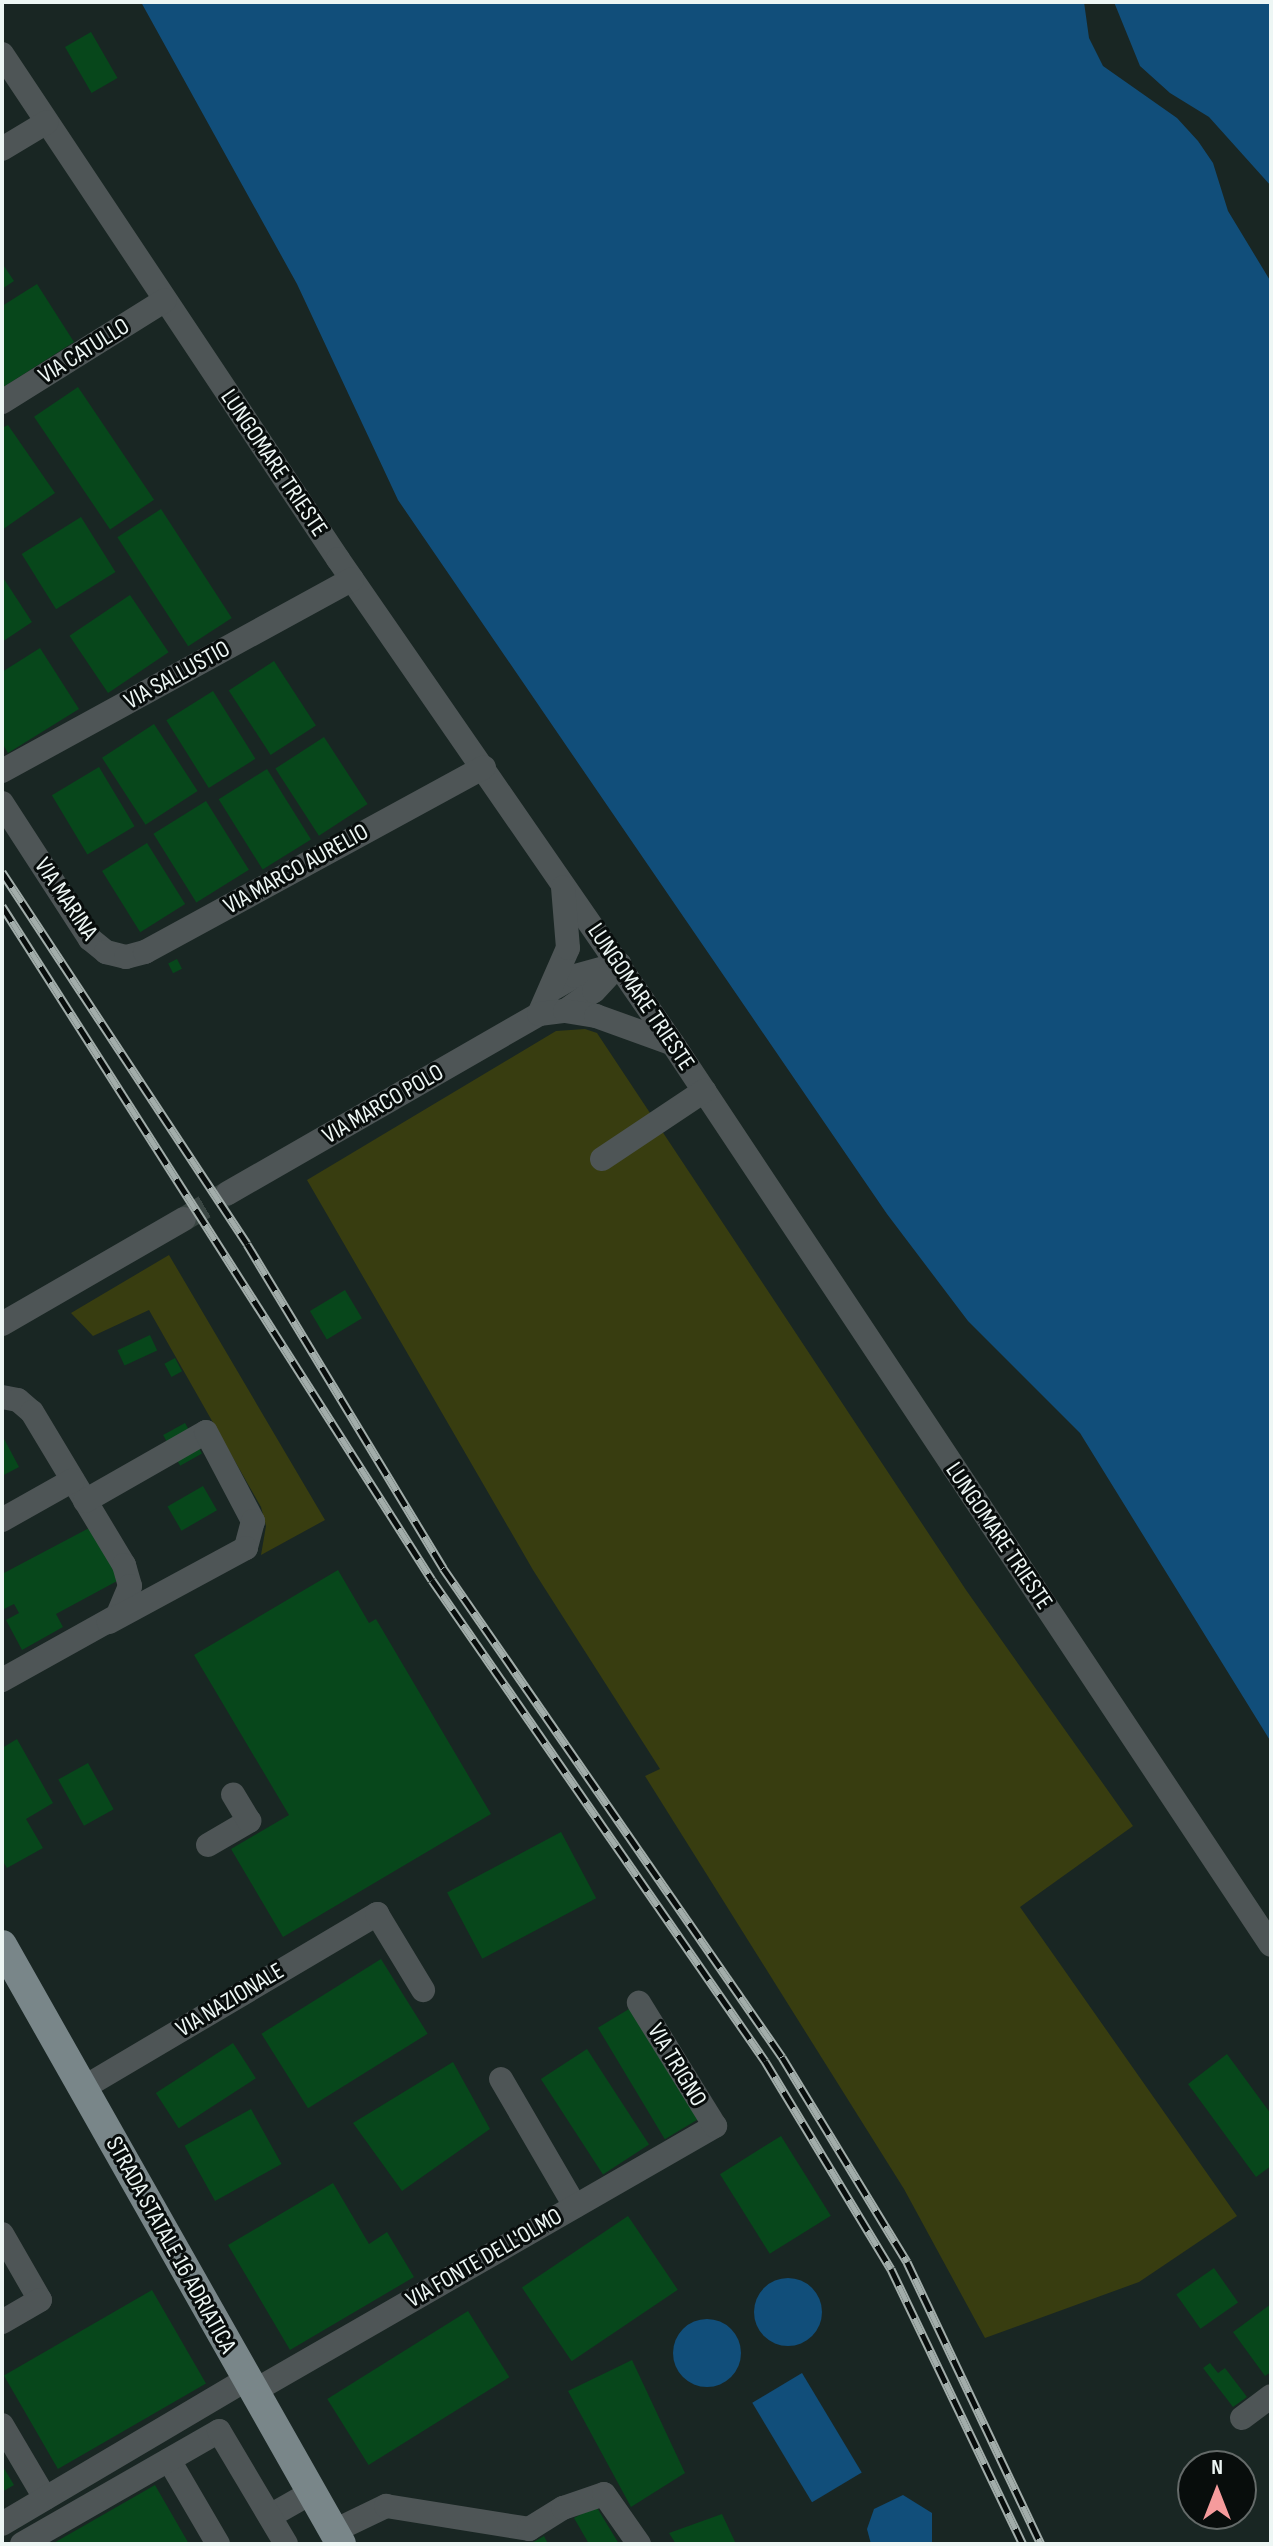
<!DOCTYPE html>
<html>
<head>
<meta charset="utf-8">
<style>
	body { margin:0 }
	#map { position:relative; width:1273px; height:2546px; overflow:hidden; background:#192623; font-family:"Sofia Sans Condensed",sans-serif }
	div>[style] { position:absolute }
	.green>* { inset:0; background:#383d10 }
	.water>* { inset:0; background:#114e7a; transform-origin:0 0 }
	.round { border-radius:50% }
	.pier>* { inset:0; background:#192623 }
	.building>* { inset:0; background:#07471b; transform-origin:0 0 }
	.minor-tunnel>* { height:24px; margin-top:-12px; transform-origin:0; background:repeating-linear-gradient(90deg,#394542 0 24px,transparent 0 36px) }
	.minor>* { height:24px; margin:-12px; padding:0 12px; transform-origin:12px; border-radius:12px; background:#4e5556 }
	.major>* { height:30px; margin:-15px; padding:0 15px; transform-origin:15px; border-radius:15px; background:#798689 }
	.rail>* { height:9px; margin-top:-4.5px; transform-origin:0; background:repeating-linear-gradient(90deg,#080d0c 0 18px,#a2adaa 0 36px); box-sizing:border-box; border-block:2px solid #a2adaa }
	span { translate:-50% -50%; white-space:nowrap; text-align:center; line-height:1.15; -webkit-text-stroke:6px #080d0c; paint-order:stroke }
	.street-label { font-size:24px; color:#edf6f4 }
	.frame { position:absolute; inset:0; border:4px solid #edf6f4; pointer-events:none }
	.north { position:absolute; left:1177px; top:2450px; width:80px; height:80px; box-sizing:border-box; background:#080d0c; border:2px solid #646a69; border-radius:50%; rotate:0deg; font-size:22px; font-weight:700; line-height:32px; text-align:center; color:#edf6f4 }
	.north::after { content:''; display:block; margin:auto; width:28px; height:36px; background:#f59b9c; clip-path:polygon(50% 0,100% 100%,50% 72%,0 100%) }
</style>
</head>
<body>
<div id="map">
	<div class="green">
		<div style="clip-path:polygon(585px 1029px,597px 1033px,966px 1590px,1133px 1826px,1020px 1907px,1237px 2216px,1139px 2282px,985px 2338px,904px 2189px,645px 1776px,660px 1769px,533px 1570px,307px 1180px,556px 1031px)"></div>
		<div style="clip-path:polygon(169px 1255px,325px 1520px,261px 1555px,266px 1526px,261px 1507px,149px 1310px,93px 1336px,71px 1313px)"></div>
	</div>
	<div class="water">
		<div style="clip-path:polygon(141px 2px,1271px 2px,1271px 1742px,1080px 1433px,968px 1321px,887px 1214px,398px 500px,297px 284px)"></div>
		<div class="round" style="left:754px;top:2278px;width:68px;height:68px"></div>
		<div class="round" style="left:673px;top:2319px;width:68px;height:68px"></div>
		<div style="left:802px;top:2373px;width:116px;height:58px;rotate:59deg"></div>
		<div style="clip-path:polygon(903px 2495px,932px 2513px,932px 2544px,871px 2544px,867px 2529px,874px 2509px)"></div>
	</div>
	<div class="pier">
		<div style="clip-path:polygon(1084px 2px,1114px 2px,1140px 66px,1170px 93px,1209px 117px,1271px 186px,1271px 282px,1228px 211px,1213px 163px,1198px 141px,1177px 118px,1103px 66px,1089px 38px)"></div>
	</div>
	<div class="building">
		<div style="left:91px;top:32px;width:53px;height:30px;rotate:60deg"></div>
		<div style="clip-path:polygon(2px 263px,14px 281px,2px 289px)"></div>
		<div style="clip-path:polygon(37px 284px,74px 342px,2px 388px,2px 306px)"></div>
		<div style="left:78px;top:387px;width:136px;height:53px;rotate:56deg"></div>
		<div style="clip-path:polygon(8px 425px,55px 493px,2px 530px,2px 428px)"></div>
		<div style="left:161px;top:509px;width:130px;height:52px;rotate:57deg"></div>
		<div style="left:81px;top:517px;width:65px;height:70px;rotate:58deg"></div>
		<div style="clip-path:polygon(2px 576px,32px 622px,2px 642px)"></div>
		<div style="left:130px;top:595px;width:69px;height:73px;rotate:56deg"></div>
		<div style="clip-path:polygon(40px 648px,79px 709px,8px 753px,2px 743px,2px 672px)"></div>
		<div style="left:274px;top:661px;width:77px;height:54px;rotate:57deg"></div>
		<div style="left:213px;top:691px;width:80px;height:55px;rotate:58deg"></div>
		<div style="left:154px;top:724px;width:80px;height:62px;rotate:57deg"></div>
		<div style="left:324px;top:737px;width:80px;height:58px;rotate:57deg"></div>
		<div style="left:99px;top:767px;width:69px;height:55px;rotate:59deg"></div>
		<div style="left:267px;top:769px;width:83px;height:57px;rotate:58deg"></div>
		<div style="left:206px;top:801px;width:81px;height:62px;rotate:58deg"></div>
		<div style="left:147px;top:843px;width:72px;height:53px;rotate:58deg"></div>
		<div style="left:177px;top:959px;width:11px;height:10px;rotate:63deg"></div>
		<div style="left:345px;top:1290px;width:33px;height:41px;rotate:59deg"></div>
		<div style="left:150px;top:1335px;width:17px;height:36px;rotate:65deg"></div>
		<div style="left:175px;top:1358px;width:15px;height:12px;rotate:62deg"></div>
		<div style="left:185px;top:1423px;width:35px;height:25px;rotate:61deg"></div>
		<div style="clip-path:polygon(2px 1435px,19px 1467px,2px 1476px)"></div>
		<div style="left:203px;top:1486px;width:28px;height:41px;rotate:60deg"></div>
		<div style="clip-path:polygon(91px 1527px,119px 1580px,56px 1614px,63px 1627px,22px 1650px,6px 1620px,19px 1613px,14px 1604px,2px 1610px,2px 1574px)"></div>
		<div style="clip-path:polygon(338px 1570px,369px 1623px,376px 1619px,491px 1814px,283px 1937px,231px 1849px,289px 1815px,194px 1655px)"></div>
		<div style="clip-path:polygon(17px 1739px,53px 1803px,26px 1819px,43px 1848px,7px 1868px,2px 1860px,2px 1748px)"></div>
		<div style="left:88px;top:1763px;width:53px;height:34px;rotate:61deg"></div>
		<div style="left:561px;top:1832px;width:75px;height:129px;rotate:62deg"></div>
		<div style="left:381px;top:1959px;width:88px;height:141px;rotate:58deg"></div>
		<div style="left:639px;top:2003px;width:130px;height:48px;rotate:59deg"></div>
		<div style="left:233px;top:2043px;width:42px;height:92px;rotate:57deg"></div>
		<div style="left:587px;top:2049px;width:114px;height:55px;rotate:57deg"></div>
		<div style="clip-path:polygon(1227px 2054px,1271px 2114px,1271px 2166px,1256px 2177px,1188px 2084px)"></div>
		<div style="clip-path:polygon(453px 2062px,490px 2129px,402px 2191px,353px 2123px)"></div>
		<div style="left:251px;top:2109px;width:63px;height:76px;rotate:61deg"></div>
		<div style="left:781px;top:2136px;width:94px;height:72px;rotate:58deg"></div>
		<div style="clip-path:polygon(333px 2183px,369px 2244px,387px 2232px,414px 2277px,290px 2350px,228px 2245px)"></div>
		<div style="left:628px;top:2216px;width:89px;height:128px;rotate:56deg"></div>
		<div style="left:1214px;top:2268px;width:42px;height:46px;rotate:55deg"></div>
		<div style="left:152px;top:2290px;width:108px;height:171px;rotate:60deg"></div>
		<div style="clip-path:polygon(1271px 2304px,1271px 2372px,1265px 2376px,1233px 2332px)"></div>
		<div style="left:468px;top:2311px;width:78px;height:166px;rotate:58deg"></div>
		<div style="clip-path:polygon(632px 2360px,685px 2473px,631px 2507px,568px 2391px)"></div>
		<div style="clip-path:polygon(1210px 2363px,1218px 2373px,1225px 2368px,1247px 2397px,1233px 2407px,1203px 2368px)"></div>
		<div style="clip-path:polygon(2px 2465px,14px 2485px,2px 2492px)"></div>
		<div style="clip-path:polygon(155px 2485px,189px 2544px,52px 2544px)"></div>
		<div style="clip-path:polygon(596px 2506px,619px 2544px,589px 2544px,574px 2518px)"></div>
		<div style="clip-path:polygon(722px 2514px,736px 2544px,676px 2544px,669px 2533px)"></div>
		<div style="clip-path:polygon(544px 2536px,548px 2544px,530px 2544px)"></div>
	</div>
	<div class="minor-tunnel">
		<div style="left:184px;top:1219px;width:51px;rotate:-30.6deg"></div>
	</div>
	<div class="minor">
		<div style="left:2px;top:54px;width:607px;rotate:56.36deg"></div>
		<div style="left:338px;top:559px;width:589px;rotate:55.37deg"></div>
		<div style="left:673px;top:1044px;width:1081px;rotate:56.43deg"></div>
		<div style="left:2px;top:149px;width:52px;rotate:-31deg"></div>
		<div style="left:2px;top:402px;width:192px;rotate:-32deg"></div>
		<div style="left:2px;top:771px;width:399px;rotate:-28.7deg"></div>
		<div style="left:2px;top:803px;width:162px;rotate:57.1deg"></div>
		<div style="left:90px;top:939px;width:21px;rotate:39deg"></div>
		<div style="left:106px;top:952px;width:21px;rotate:14deg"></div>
		<div style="left:126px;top:957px;width:20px;rotate:-15deg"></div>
		<div style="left:145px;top:952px;width:386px;rotate:-28.6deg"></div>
		<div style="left:554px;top:988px;width:24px;rotate:-30deg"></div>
		<div style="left:575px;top:976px;width:46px;rotate:-15.3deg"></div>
		<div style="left:565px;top:1011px;width:35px;rotate:-35deg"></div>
		<div style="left:594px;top:991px;width:37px;rotate:-47deg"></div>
		<div style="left:539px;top:1014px;width:72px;rotate:-66.3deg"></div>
		<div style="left:568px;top:948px;width:61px;rotate:-94.7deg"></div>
		<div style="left:602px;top:1159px;width:123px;rotate:-33.7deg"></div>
		<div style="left:228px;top:1193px;width:359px;rotate:-29.9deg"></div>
		<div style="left:539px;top:1014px;width:26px;rotate:-7deg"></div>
		<div style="left:565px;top:1011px;width:31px;rotate:9deg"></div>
		<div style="left:596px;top:1016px;width:80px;rotate:19.8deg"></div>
		<div style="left:2px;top:1324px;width:210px;rotate:-30deg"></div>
		<div style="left:2px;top:1397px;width:16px;rotate:11deg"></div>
		<div style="left:18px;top:1400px;width:18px;rotate:41deg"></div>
		<div style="left:32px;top:1412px;width:179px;rotate:59deg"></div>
		<div style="left:124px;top:1565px;width:22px;rotate:74deg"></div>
		<div style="left:130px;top:1586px;width:33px;rotate:113deg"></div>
		<div style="left:117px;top:1616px;width:132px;rotate:150.9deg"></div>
		<div style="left:85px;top:1501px;width:139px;rotate:-29.7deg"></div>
		<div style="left:206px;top:1432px;width:101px;rotate:62.2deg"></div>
		<div style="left:253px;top:1521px;width:28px;rotate:105deg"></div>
		<div style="left:246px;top:1548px;width:156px;rotate:151.6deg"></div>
		<div style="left:2px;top:1520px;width:81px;rotate:-29.4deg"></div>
		<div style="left:208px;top:1845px;width:48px;rotate:-30.3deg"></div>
		<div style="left:249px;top:1821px;width:31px;rotate:-121deg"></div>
		<div style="left:501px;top:2079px;width:147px;rotate:59.8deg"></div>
		<div style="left:83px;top:2088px;width:342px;rotate:-30.6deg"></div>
		<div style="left:377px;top:1914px;width:89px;rotate:58.8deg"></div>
		<div style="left:2px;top:2234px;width:76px;rotate:60.1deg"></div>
		<div style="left:40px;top:2300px;width:44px;rotate:149.9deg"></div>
		<div style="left:254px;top:2391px;width:532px;rotate:-29.89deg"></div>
		<div style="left:715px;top:2126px;width:145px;rotate:-121.7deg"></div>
		<div style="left:1242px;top:2418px;width:36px;rotate:-37deg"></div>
		<div style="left:2px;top:2425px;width:85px;rotate:59.5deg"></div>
		<div style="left:169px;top:2460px;width:97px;rotate:59.7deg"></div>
		<div style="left:270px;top:2516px;width:48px;rotate:-29.7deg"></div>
		<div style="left:2px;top:2524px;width:285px;rotate:-30.6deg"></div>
		<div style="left:334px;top:2531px;width:58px;rotate:-25.7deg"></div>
		<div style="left:386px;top:2506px;width:145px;rotate:9.1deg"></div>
		<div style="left:529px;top:2529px;width:40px;rotate:-32deg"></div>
		<div style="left:563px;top:2508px;width:43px;rotate:-18.9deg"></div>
		<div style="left:604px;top:2494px;width:61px;rotate:55deg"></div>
		<div style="left:22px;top:2544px;width:227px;rotate:-29.8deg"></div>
		<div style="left:219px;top:2431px;width:131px;rotate:59.3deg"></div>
	</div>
	<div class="major">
		<div style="left:2px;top:1945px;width:688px;rotate:60.49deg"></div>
	</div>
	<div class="rail">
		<div style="left:2px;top:872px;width:445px;rotate:56.6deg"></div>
		<div style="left:247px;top:1244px;width:379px;rotate:58.8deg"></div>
		<div style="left:443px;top:1568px;width:595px;rotate:55.27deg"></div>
		<div style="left:782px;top:2057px;width:240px;rotate:58.6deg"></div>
		<div style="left:907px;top:2262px;width:312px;rotate:64.6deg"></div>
		<div style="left:2px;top:906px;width:799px;rotate:57.46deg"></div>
		<div style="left:432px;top:1580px;width:585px;rotate:55.3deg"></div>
		<div style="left:765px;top:2061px;width:243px;rotate:58.8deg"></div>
		<div style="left:891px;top:2269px;width:305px;rotate:64.4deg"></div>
	</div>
	<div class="street-label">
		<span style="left:84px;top:351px;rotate:-32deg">VIA CATULLO</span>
		<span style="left:274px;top:463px;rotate:56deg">LUNGOMARE TRIESTE</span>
		<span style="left:177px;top:675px;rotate:-29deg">VIA SALLUSTIO</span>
		<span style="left:296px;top:869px;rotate:-29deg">VIA MARCO AURELIO</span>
		<span style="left:66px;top:899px;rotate:56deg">VIA MARINA</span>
		<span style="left:641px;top:997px;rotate:56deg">LUNGOMARE TRIESTE</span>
		<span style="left:383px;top:1104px;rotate:-30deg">VIA MARCO POLO</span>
		<span style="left:999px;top:1536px;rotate:56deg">LUNGOMARE TRIESTE</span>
		<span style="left:230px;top:2000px;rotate:-31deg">VIA NAZIONALE</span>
		<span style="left:677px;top:2065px;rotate:59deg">VIA TRIGNO</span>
		<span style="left:171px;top:2245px;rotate:61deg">STRADA STATALE 16 ADRIATICA</span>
		<span style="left:484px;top:2258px;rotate:-30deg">VIA FONTE DELL'OLMO</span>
	</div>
	<div class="frame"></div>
	<div class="north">N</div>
</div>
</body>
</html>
